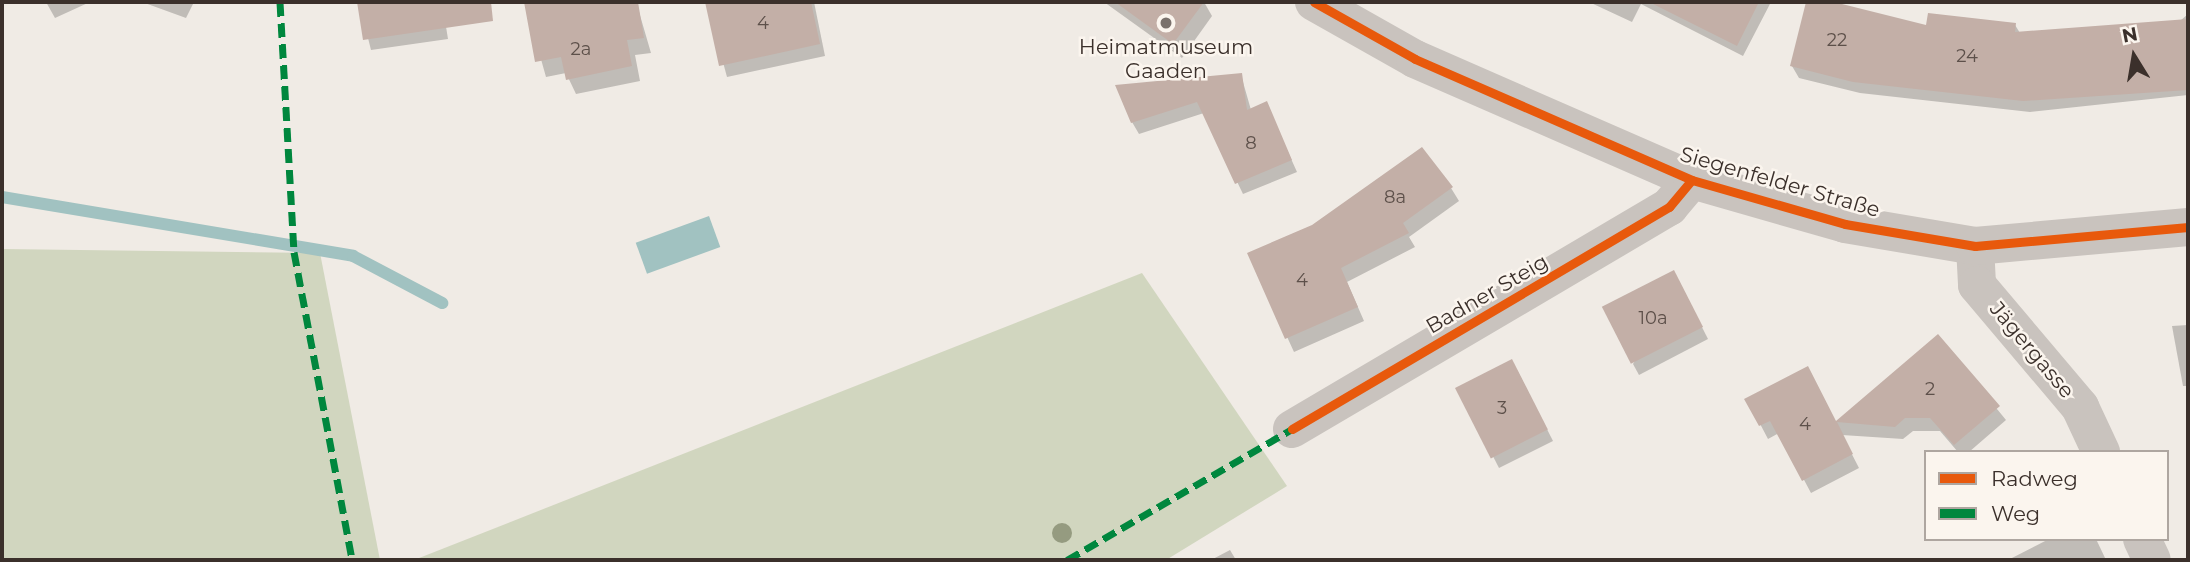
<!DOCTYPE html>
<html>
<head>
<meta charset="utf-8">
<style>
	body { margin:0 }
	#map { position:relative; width:2190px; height:562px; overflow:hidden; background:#f0ebe5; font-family:Montserrat,sans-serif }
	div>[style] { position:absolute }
	.green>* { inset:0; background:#d1d6bf }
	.water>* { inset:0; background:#a1c2c1; transform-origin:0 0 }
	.shadow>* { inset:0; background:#0003 }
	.stream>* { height:12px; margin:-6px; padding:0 6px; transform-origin:6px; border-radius:6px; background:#a1c2c1 }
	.building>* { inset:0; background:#c3afa7; transform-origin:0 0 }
	.minor>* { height:38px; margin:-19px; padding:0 19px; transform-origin:19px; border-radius:19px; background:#c9c3be }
	.tertiary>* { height:38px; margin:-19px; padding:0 19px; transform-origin:19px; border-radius:19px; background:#c9c3be }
	.quiet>* { height:7px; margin-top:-3.5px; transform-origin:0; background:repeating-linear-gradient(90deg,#00873e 0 14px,transparent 0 21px) }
	.cycleway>* { height:9px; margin:-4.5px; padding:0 4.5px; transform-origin:4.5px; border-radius:4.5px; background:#e8590c }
	.trees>* { width:20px; height:20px; margin:-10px; border-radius:50%; background:#959b80 }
	.dots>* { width:19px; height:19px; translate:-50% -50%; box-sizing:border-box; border:4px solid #fbf5ee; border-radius:50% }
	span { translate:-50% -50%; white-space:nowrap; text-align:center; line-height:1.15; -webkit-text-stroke:5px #fbf5ee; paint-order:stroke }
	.number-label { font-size:18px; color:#5d504a }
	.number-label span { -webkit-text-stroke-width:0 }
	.poi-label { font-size:21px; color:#3b302b }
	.street-label { font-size:21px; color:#3b302b }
	.frame { position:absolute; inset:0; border:4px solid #3b302b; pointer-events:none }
	.legend { position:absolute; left:1924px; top:450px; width:245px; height:91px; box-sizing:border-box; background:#fbf5ee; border:2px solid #aea6a0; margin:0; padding:9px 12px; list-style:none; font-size:21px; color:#3b302b }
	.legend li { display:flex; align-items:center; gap:14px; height:35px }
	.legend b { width:35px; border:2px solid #aea6a0 }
	.north { position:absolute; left:2099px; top:21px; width:70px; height:70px; -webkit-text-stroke:5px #fbf5ee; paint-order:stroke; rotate:349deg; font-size:19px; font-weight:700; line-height:28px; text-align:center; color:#3b302b }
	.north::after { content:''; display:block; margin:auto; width:24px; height:32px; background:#3b302b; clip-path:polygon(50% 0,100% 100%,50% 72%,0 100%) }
</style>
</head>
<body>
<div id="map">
	<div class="green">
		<div style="clip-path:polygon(2px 249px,320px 253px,380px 560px,2px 560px)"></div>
		<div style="clip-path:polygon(1142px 273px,1287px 486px,1166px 560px,414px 560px)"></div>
	</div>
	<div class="water">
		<div style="left:709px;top:216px;width:33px;height:78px;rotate:70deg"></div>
	</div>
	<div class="shadow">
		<div style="clip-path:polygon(46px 2px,90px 2px,55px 18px)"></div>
		<div style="clip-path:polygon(142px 2px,194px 2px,186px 18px)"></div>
		<div style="clip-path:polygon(359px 2px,442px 2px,448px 39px,371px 50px)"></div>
		<div style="clip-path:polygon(545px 2px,637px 5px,651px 53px,635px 55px,640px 81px,576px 94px,566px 73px,546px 77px,526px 6px)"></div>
		<div style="clip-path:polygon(814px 2px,825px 56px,727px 77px,707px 3px)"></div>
		<div style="clip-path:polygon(1104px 2px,1204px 2px,1212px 16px,1182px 58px)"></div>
		<div style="clip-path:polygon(1589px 2px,1771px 2px,1743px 56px,1641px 4px,1632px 22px)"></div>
		<div style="clip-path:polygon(1808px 2px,1928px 27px,2015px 25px,2020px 33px,2180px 21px,2188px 14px,2188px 95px,2030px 112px,1860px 93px,1799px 78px,1792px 66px)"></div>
		<div style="clip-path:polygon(1241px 75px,1251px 110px,1266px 103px,1297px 172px,1243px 194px,1204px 113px,1139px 134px,1132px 122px)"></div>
		<div style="clip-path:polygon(1451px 188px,1459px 201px,1409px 237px,1415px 247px,1347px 282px,1364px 321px,1294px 352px,1249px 254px)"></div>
		<div style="clip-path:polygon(1680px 284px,1708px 339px,1639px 375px,1633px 364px)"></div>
		<div style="clip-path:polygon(2188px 325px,2188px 386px,2183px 386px,2172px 326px)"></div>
		<div style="clip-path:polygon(1938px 337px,2006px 420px,1969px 452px,1958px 452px,1940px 431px,1913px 431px,1903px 439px,1842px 435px,1859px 468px,1811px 493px,1779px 433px,1768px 439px,1747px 399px,1836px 423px)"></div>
		<div style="clip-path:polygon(1518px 372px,1553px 441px,1499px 468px,1458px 388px)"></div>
		<div style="clip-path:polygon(2049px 539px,2096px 539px,2106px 560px,2008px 560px)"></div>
		<div style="clip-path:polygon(1230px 550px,1236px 560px,1211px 560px)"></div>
	</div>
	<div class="stream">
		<div style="left:2px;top:197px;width:356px;rotate:9.5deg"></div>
		<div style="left:353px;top:256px;width:101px;rotate:27.8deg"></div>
	</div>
	<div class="building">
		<div style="clip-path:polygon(357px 2px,491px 2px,493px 21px,363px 40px)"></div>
		<div style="clip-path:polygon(524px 2px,638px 2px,644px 38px,627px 40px,632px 66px,566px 80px,561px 57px,535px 62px)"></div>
		<div style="clip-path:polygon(705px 2px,811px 2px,820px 44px,719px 66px)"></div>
		<div style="clip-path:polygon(1115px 2px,1204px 2px,1173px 44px)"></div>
		<div style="clip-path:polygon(1649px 2px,1759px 2px,1737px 46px)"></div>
		<div style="clip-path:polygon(1806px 2px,1834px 2px,1926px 25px,1928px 13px,2016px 23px,2015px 32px,2188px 19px,2188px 90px,2023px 101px,1853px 82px,1790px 66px)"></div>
		<div style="clip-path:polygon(1242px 73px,1247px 110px,1267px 101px,1292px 160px,1235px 184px,1197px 102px,1131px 123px,1115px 85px)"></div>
		<div style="clip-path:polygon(1422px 147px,1453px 187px,1403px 223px,1409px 233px,1341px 268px,1358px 307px,1285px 339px,1247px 253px,1312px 225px)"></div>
		<div style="left:1674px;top:270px;width:64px;height:81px;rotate:63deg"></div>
		<div style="clip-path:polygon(1938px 334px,2000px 406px,1954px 445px,1930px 418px,1905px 418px,1895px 427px,1837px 422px,1853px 454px,1802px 481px,1770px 421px,1759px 426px,1744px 399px,1808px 366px,1836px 421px)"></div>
		<div style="left:1512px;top:359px;width:79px;height:64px;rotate:63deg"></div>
	</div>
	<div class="minor">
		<div style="left:1975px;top:246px;width:39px;rotate:87deg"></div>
		<div style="left:1977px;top:285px;width:160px;rotate:49.8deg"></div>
		<div style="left:2080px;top:407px;width:50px;rotate:65deg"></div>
		<div style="left:1292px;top:429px;width:438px;rotate:-30.5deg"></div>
		<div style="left:1669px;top:207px;width:35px;rotate:-50deg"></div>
		<div style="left:2142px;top:539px;width:23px;rotate:65deg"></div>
	</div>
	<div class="tertiary">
		<div style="left:1314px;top:2px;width:116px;rotate:29.4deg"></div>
		<div style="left:1415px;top:59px;width:302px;rotate:23.6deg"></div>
		<div style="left:1692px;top:180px;width:159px;rotate:16deg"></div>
		<div style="left:1845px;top:224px;width:132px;rotate:9.6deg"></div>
		<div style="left:1975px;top:246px;width:214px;rotate:-5.1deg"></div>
	</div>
	<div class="quiet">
		<div style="left:280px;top:2px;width:250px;rotate:86.8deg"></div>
		<div style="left:294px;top:252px;width:313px;rotate:79.3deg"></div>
		<div style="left:1067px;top:560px;width:260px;rotate:-30.2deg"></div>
	</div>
	<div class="cycleway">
		<div style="left:1314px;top:2px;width:116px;rotate:29.4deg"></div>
		<div style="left:1415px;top:59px;width:302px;rotate:23.6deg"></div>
		<div style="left:1692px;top:180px;width:159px;rotate:16deg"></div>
		<div style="left:1845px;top:224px;width:132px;rotate:9.6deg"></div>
		<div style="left:1975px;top:246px;width:214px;rotate:-5.1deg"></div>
		<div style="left:1292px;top:429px;width:438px;rotate:-30.5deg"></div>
		<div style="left:1669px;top:207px;width:35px;rotate:-50deg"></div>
	</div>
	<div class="trees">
		<div style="left:1062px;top:533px"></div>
	</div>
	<div class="dots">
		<div style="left:1166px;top:23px;background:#7a716c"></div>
	</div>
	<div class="number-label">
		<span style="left:763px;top:23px">4</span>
		<span style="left:1837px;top:40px">22</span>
		<span style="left:581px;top:49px">2a</span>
		<span style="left:1967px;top:56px">24</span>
		<span style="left:1251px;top:143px">8</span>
		<span style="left:1395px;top:197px">8a</span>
		<span style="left:1302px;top:280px">4</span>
		<span style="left:1653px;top:318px">10a</span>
		<span style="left:1930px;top:389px">2</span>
		<span style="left:1502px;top:408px">3</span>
		<span style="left:1805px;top:424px">4</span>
	</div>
	<div class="poi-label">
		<span style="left:1166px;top:59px">Heimatmuseum<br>Gaaden</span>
	</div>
	<div class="street-label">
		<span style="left:1780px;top:182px;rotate:16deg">Siegenfelder Straße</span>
		<span style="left:1487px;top:294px;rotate:-30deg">Badner Steig</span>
		<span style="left:2032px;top:350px;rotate:50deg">Jägergasse</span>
	</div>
	<div class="frame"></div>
	<ul class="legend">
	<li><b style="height:9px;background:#e8590c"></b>Radweg</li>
	<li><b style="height:9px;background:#00873e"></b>Weg</li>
	</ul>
	<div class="north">N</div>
</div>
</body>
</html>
